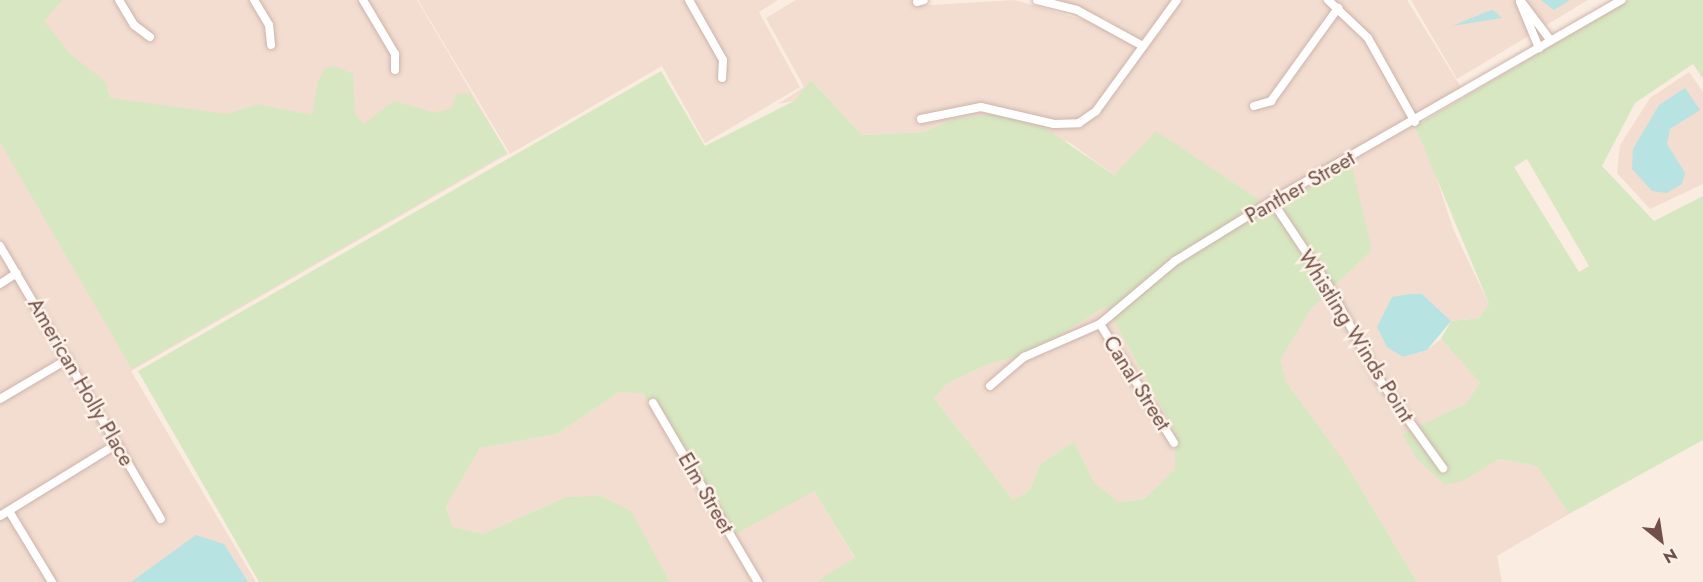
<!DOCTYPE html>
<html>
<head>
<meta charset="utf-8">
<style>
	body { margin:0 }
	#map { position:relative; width:1703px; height:582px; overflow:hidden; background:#fbece1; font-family:Jost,sans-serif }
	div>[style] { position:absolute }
	.residential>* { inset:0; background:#f2ddd0 }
	.green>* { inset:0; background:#d7e7c1 }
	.water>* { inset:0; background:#b7e3e2 }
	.roads { filter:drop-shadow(0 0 2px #cdb4ac) drop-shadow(0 0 2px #cdb4ac) }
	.minor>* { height:8px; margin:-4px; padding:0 4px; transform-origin:4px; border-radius:4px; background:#fff }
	span { translate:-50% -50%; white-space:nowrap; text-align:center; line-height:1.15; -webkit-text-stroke:5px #fef1e7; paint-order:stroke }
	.street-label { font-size:21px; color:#715049 }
	.north { position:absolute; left:1631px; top:510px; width:60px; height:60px; -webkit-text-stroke:4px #fef1e7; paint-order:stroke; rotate:150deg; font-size:16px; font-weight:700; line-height:24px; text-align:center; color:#715049 }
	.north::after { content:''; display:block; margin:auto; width:21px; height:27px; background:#715049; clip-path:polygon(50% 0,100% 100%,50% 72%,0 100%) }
</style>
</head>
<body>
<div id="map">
	<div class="residential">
		<div style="clip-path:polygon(0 0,417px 0,508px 154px,131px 371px,256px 582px,0 582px)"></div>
		<div style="clip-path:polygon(418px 0,778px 0,759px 12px,800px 87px,705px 143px,662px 66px,510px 154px)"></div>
		<div style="clip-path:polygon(796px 0,913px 0,915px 6px,1015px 0,1101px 25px,1137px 47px,1093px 108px,1077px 119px,1055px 120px,981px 103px,916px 117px,919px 124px,959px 112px,1005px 113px,1068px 129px,1099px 113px,1182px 0,1322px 0,1333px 8px,1269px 97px,1250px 103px,1252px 111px,1274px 103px,1339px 13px,1365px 40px,1426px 145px,1453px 229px,1489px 304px,1479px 318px,1451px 321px,1422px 294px,1403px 357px,1427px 350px,1441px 339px,1480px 383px,1465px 404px,1402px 434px,1463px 481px,1499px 459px,1537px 466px,1569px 514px,1497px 556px,1502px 582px,1417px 582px,1345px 462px,1286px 382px,1279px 360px,1311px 309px,1372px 250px,1271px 208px,1156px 132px,1114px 175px,1069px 142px,953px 119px,924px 132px,862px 135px,811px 80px,794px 101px,778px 104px,804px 87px,766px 18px)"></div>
		<div style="clip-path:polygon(1054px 0,1172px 0,1142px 41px,1104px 18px)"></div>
		<div style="clip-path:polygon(1334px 0,1407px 0,1462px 89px,1416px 116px,1370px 35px)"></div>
		<div style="clip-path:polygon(1411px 0,1588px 0,1457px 79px)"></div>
		<div style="clip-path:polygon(1689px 72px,1703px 92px,1703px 184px,1650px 209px,1617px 173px,1620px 145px,1650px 98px)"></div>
		<div style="clip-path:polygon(1106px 306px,1175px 432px,1175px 469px,1144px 499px,1118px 502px,1094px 482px,1074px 442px,1040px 464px,1030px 490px,1013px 500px,934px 398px,948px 383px,989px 364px,1032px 353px)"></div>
		<div style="clip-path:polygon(619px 392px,643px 392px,694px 475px,814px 491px,855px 559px,815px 582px,670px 582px,630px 512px,599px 495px,566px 497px,483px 534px,453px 527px,446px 505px,480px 448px,557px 434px)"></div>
	</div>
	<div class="green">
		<div style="clip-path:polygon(0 0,62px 0,44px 21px,71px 55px,105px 81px,110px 98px,228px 114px,258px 104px,312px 115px,318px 82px,325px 68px,334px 66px,353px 74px,355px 114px,364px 124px,394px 101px,435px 113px,452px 108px,457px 94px,470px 93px,507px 153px,132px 369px,0 142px)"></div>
		<div style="clip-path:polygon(evenodd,1629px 0,1703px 0,1703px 79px,1693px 64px,1635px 103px,1602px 166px,1654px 221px,1703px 196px,1703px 440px,1569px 514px,1537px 466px,1499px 459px,1463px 481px,1445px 485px,1417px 459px,1402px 434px,1465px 404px,1480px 383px,1441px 339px,1451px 321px,1479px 318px,1489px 304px,1415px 126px,1629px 0,1527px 159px,1589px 266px,1579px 272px,1514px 167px,1527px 159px)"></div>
		<div style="clip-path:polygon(evenodd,661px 71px,705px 146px,794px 101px,811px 80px,862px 135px,924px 132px,953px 119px,997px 114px,1042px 126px,1114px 175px,1156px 131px,1271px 208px,1351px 163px,1372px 250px,1311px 309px,1280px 360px,1286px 382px,1345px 462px,1417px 582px,815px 582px,855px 558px,814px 491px,732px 536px,643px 393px,619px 392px,557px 434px,480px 448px,446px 506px,453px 527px,483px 534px,566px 497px,599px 495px,631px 511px,670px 582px,259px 582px,138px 371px,661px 71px,1106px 306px,1175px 432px,1175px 469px,1144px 499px,1118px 502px,1094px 482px,1074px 442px,1040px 464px,1030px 490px,1013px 500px,934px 398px,948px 383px,989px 364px,1032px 353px,1106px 306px)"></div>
	</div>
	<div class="water">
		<div style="clip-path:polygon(1541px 0,1570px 0,1554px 10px)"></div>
		<div style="clip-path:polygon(1493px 10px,1502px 18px,1452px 26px,1486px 12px)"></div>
		<div style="clip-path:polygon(1685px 88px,1700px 110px,1670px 129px,1667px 144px,1685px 173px,1682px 184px,1667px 193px,1652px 191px,1632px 169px,1633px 149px,1659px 105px)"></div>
		<div style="clip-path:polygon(1410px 294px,1422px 294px,1451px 321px,1427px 350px,1403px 357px,1387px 347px,1377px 327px,1392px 297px)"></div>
		<div style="clip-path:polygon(196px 535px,224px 544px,248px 582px,131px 582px)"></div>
	</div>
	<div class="roads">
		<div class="minor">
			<div style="left:119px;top:0;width:29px;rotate:59deg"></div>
			<div style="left:134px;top:25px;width:20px;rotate:37deg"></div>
			<div style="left:254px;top:0;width:29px;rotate:59deg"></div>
			<div style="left:269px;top:25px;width:20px;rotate:84deg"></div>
			<div style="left:363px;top:0;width:63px;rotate:59.3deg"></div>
			<div style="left:395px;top:54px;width:16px;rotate:90deg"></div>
			<div style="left:689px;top:0;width:69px;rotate:60.5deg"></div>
			<div style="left:723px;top:60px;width:18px;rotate:93deg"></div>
			<div style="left:1037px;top:0;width:41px;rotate:14deg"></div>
			<div style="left:1077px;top:10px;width:75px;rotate:28.6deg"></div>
			<div style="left:1328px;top:0;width:55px;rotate:43.5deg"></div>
			<div style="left:1368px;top:38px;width:96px;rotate:60.8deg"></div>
			<div style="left:1520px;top:0;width:51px;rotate:52.9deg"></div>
			<div style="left:917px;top:2px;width:7px;rotate:-16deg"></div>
			<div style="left:1520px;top:2px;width:50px;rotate:67.6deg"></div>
			<div style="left:1254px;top:106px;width:18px;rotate:-16deg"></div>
			<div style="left:1271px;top:101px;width:115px;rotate:-54.2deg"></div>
			<div style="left:921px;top:119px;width:61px;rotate:-11.3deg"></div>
			<div style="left:981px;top:107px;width:75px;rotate:13.1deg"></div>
			<div style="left:1054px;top:124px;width:25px;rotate:-2deg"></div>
			<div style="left:1079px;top:123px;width:21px;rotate:-35deg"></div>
			<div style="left:1096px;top:111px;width:137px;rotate:-53.9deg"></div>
			<div style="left:1272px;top:201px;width:101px;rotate:56.3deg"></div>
			<div style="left:1328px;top:285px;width:107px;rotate:61.5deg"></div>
			<div style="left:1379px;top:379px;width:110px;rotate:54.3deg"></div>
			<div style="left:0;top:246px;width:317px;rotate:59.5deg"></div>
			<div style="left:0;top:284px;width:20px;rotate:-33deg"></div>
			<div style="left:1100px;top:324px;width:140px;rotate:58.1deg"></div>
			<div style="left:990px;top:386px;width:45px;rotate:-40.5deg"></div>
			<div style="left:1024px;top:357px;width:83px;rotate:-23.5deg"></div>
			<div style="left:1100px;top:324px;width:98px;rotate:-40deg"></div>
			<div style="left:1175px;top:261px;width:114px;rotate:-31.7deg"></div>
			<div style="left:1272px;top:201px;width:403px;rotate:-29.9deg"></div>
			<div style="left:0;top:399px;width:79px;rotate:-30.5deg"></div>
			<div style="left:653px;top:403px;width:208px;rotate:59.6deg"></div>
			<div style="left:9px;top:511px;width:83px;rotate:58.8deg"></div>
			<div style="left:0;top:516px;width:137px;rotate:-31.6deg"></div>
		</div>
	</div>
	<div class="street-label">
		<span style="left:1300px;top:187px;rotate:-30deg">Panther Street</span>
		<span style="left:1356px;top:336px;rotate:58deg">Whistling Winds Point</span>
		<span style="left:81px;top:382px;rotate:60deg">American Holly Place</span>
		<span style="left:1137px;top:383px;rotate:58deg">Canal Street</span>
		<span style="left:706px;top:493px;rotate:60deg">Elm Street</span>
	</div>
	<div class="north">N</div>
</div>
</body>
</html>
